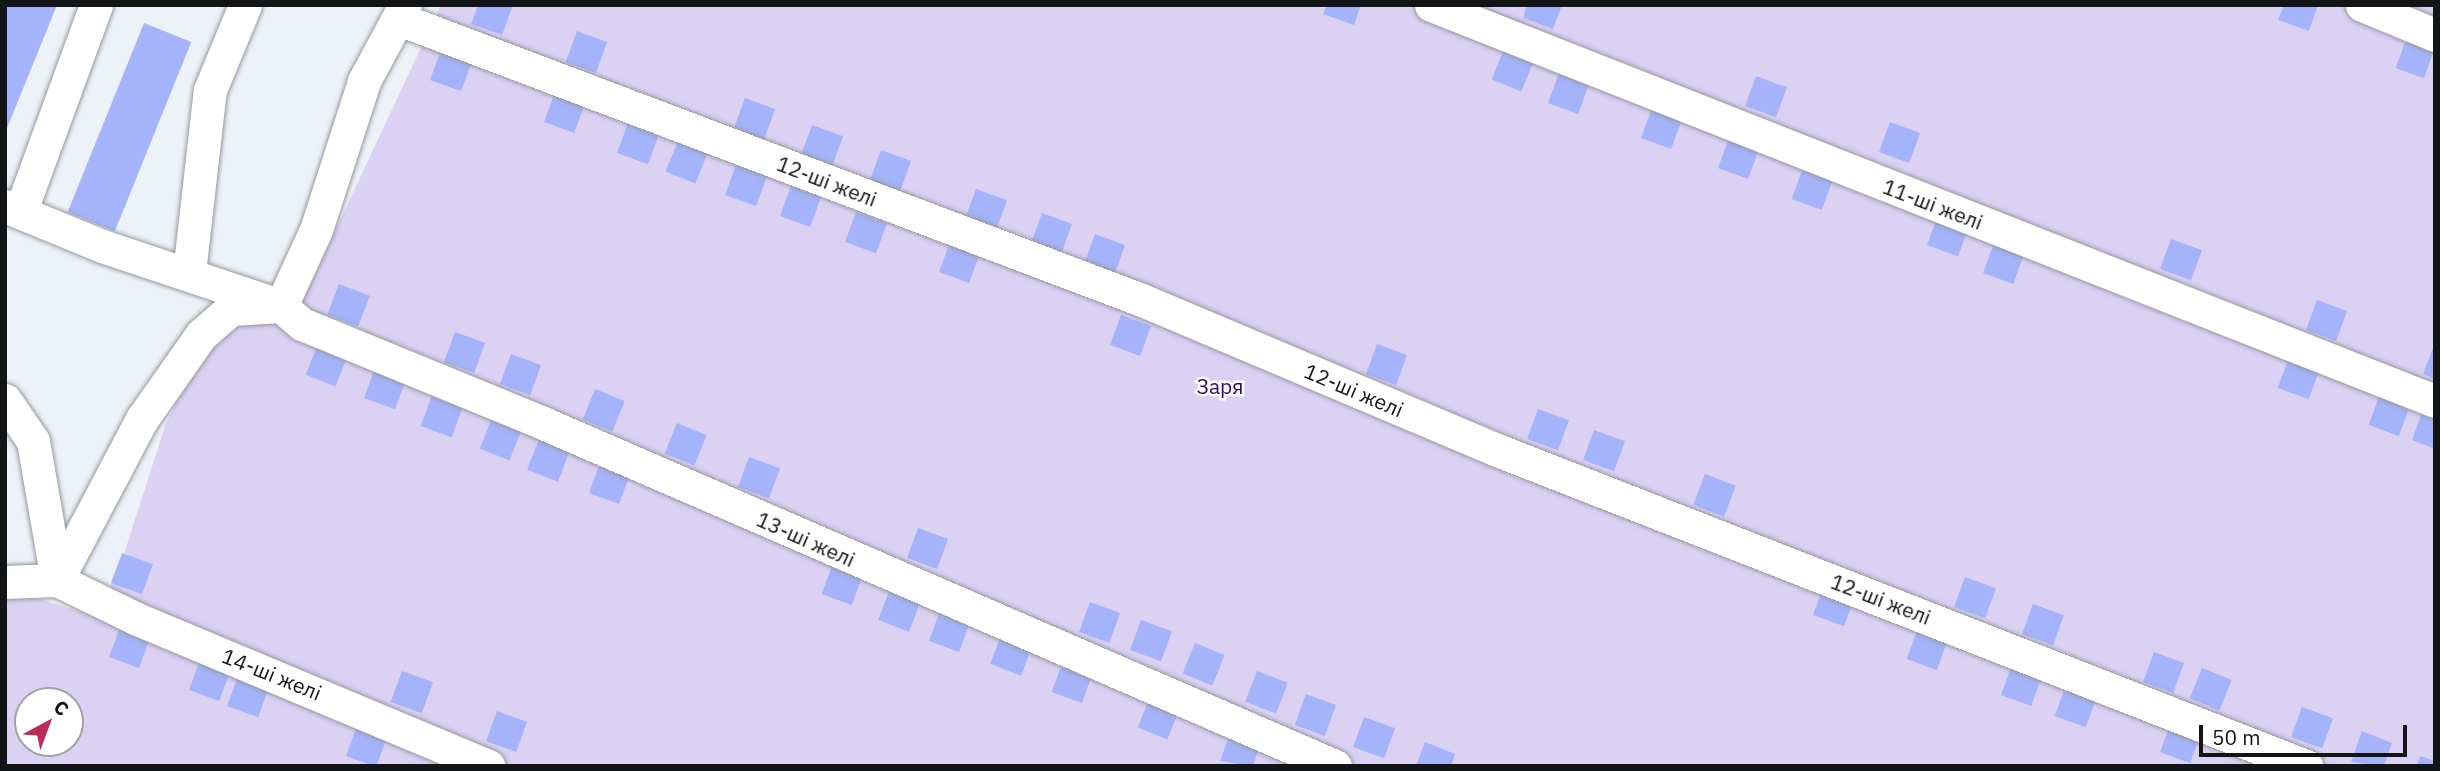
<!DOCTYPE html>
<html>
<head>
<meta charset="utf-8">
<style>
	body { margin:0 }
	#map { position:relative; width:2440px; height:771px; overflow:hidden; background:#ecf2f8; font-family:"IBM Plex Sans",sans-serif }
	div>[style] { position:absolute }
	.green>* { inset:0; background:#dbd1f3 }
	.building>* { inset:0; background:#a4b3fa; transform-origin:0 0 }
	.roads { filter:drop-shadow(0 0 2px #94999f) drop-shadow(0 0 2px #94999f) }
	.minor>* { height:33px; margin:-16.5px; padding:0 16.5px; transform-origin:16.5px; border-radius:16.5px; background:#fff }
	span { translate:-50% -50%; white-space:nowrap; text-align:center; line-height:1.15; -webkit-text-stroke:5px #fff; paint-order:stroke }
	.street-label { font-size:21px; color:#121416 }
	.park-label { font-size:21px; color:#39006d }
	.frame { position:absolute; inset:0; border:7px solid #121416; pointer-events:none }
	.north { position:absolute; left:14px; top:687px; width:70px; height:70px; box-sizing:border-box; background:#fff; border:2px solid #a0a1a2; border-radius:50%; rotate:41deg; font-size:19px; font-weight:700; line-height:28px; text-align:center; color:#121416 }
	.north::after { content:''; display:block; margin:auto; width:24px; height:32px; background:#bb2b57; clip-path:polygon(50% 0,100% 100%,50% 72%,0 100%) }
	.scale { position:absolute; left:2199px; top:725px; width:208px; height:32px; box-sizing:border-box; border:4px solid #121416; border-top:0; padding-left:9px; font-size:21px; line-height:24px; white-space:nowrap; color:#121416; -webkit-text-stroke:5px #fff; paint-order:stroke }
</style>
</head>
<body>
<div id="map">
	<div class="green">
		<div style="clip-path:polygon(evenodd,441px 5px,2435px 5px,2435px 766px,5px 766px,5px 588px,97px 617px,124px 554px,165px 426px,202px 350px,234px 323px,268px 319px,291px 325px,441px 5px,28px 701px,70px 701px,70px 743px,28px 743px,28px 701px)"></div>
	</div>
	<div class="building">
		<div style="clip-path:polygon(5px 5px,57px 5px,5px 133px)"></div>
		<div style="clip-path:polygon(478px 5px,513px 5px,502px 35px,471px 24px)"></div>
		<div style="clip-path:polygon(1327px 5px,1361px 5px,1354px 25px,1323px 14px)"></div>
		<div style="clip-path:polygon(1527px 5px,1562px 5px,1553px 29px,1523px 18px)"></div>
		<div style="clip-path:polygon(2284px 5px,2318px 5px,2309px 31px,2278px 20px)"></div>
		<div style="left:144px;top:23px;width:51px;height:204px;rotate:22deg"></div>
		<div style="left:577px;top:31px;width:32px;height:33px;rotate:20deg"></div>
		<div style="left:2407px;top:37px;width:30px;height:33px;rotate:20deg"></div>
		<div style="left:1504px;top:49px;width:32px;height:33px;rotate:22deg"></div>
		<div style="left:441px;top:50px;width:33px;height:32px;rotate:20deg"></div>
		<div style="left:1559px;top:73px;width:32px;height:32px;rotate:20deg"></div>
		<div style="left:1756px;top:76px;width:33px;height:32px;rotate:20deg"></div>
		<div style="left:555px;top:92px;width:32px;height:32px;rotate:20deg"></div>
		<div style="left:745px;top:98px;width:32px;height:33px;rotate:20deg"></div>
		<div style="left:1652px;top:108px;width:32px;height:32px;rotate:20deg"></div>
		<div style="left:1890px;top:122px;width:32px;height:32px;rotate:20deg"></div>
		<div style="left:628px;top:123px;width:33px;height:32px;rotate:20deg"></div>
		<div style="left:812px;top:125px;width:33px;height:32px;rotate:20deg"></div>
		<div style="left:1729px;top:138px;width:32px;height:32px;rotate:20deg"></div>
		<div style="left:678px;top:141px;width:32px;height:33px;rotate:22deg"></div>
		<div style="left:881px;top:150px;width:32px;height:32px;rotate:20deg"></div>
		<div style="left:736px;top:165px;width:33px;height:32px;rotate:20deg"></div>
		<div style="left:1803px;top:168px;width:32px;height:33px;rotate:20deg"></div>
		<div style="left:791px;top:186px;width:32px;height:32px;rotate:20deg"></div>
		<div style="left:976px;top:189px;width:33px;height:32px;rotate:20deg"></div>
		<div style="left:856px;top:212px;width:33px;height:32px;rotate:20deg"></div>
		<div style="left:1042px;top:213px;width:32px;height:33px;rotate:20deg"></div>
		<div style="left:1938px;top:215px;width:33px;height:32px;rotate:20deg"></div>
		<div style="left:1095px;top:234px;width:32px;height:33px;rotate:20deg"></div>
		<div style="left:2171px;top:239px;width:33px;height:32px;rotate:20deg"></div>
		<div style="left:950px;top:242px;width:32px;height:32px;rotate:20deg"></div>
		<div style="left:1994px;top:243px;width:32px;height:32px;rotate:20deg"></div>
		<div style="left:339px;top:284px;width:33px;height:33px;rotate:21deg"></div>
		<div style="left:2317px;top:300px;width:32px;height:32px;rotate:20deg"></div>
		<div style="left:1121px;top:315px;width:32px;height:32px;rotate:20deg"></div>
		<div style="left:455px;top:332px;width:32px;height:32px;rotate:20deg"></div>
		<div style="clip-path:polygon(2435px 343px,2435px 379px,2423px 374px)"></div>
		<div style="left:318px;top:344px;width:32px;height:33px;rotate:22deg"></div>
		<div style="left:1377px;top:344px;width:32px;height:32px;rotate:20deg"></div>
		<div style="left:511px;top:354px;width:32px;height:32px;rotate:20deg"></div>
		<div style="left:2289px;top:357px;width:33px;height:33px;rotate:20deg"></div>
		<div style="left:375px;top:368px;width:33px;height:32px;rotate:20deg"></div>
		<div style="left:595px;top:389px;width:32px;height:33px;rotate:22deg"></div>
		<div style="left:2380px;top:394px;width:32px;height:33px;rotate:20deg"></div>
		<div style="left:432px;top:395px;width:33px;height:33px;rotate:20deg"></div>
		<div style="left:1538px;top:409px;width:33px;height:32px;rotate:20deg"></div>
		<div style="clip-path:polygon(2423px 410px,2435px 414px,2435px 449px,2412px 440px)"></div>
		<div style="left:492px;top:418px;width:32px;height:33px;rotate:22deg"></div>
		<div style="left:677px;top:423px;width:32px;height:33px;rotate:22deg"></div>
		<div style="left:1594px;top:430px;width:33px;height:32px;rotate:20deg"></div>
		<div style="left:539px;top:439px;width:33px;height:33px;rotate:21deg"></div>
		<div style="left:749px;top:457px;width:33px;height:32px;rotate:20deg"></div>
		<div style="left:600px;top:463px;width:32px;height:32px;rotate:20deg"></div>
		<div style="left:1705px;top:474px;width:33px;height:33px;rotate:21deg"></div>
		<div style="left:918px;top:528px;width:32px;height:32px;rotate:20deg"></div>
		<div style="left:122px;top:553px;width:33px;height:32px;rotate:20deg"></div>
		<div style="left:833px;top:563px;width:32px;height:33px;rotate:20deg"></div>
		<div style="left:1965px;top:577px;width:33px;height:32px;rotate:20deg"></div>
		<div style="left:1824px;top:585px;width:33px;height:32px;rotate:20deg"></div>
		<div style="left:890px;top:589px;width:33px;height:33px;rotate:21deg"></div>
		<div style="left:1090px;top:602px;width:32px;height:32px;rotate:20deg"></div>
		<div style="left:2033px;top:604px;width:33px;height:32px;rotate:20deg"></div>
		<div style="left:940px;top:611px;width:32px;height:32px;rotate:20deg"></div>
		<div style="left:1141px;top:620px;width:33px;height:32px;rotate:20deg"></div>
		<div style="left:120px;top:627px;width:32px;height:32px;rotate:20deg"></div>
		<div style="left:1918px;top:628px;width:32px;height:33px;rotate:20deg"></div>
		<div style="left:1002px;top:633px;width:33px;height:33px;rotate:21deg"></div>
		<div style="left:1195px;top:643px;width:32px;height:33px;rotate:22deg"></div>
		<div style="left:2154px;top:652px;width:32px;height:32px;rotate:20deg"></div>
		<div style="left:200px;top:660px;width:32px;height:32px;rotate:20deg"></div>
		<div style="left:1063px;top:661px;width:32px;height:33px;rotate:20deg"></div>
		<div style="left:2012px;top:665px;width:32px;height:32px;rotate:20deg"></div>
		<div style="left:2202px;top:668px;width:32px;height:33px;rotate:22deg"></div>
		<div style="left:402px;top:671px;width:33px;height:33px;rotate:20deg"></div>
		<div style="left:1257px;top:671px;width:33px;height:33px;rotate:21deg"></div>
		<div style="left:238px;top:676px;width:33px;height:32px;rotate:20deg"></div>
		<div style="left:2066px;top:685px;width:33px;height:33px;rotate:20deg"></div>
		<div style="left:1306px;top:694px;width:32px;height:33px;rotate:20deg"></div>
		<div style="left:1150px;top:697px;width:32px;height:33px;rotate:22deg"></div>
		<div style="left:2302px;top:707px;width:33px;height:32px;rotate:20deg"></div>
		<div style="left:497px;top:711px;width:32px;height:32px;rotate:20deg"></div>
		<div style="left:1364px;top:717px;width:33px;height:32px;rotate:20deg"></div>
		<div style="left:2171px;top:722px;width:32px;height:32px;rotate:20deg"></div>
		<div style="left:357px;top:726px;width:32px;height:32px;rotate:20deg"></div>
		<div style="clip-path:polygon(1231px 731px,1261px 742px,1253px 766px,1220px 761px)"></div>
		<div style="clip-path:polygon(2362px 731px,2392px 743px,2384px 766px,2351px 762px)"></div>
		<div style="clip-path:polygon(1425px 742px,1455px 754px,1451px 766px,1416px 766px)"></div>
		<div style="clip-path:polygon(2420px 756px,2435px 761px,2435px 766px,2417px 766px)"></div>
	</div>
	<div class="roads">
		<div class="minor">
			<div style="left:1431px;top:5px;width:1079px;rotate:21.53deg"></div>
			<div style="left:2362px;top:5px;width:79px;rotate:22.3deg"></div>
			<div style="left:399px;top:19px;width:794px;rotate:20.72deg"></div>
			<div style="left:1142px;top:300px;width:385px;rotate:22.9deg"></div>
			<div style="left:1497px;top:450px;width:869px;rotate:21.34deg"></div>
			<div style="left:5px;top:206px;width:105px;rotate:22.4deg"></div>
			<div style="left:102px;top:246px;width:189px;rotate:18.5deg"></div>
			<div style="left:281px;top:306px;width:28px;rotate:41deg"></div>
			<div style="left:302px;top:324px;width:261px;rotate:22.3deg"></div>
			<div style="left:543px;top:423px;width:863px;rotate:23.42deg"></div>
			<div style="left:21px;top:210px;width:218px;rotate:-69.9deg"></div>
			<div style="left:189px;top:273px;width:184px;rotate:-83.5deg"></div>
			<div style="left:210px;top:90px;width:92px;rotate:-67.6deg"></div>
			<div style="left:5px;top:400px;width:50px;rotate:55.7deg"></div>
			<div style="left:33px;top:441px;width:141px;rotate:80.2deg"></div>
			<div style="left:57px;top:580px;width:89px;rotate:26deg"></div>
			<div style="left:137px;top:619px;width:381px;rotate:22.7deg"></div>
			<div style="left:5px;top:582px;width:52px;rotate:-2.2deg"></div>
			<div style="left:57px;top:580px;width:182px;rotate:-62.2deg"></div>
			<div style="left:142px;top:419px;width:103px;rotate:-54.9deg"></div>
			<div style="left:201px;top:335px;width:40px;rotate:-41deg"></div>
			<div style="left:231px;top:309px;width:50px;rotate:-3.4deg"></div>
			<div style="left:281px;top:306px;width:84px;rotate:-65.3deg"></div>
			<div style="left:316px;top:230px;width:157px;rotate:-72.1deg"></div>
			<div style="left:364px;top:81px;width:86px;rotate:-61.7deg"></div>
		</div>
	</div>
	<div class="street-label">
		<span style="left:827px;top:181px;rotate:21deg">12-ші желі</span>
		<span style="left:1933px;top:204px;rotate:21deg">11-ші желі</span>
		<span style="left:1354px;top:390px;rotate:23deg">12-ші желі</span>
		<span style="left:806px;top:539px;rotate:24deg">13-ші желі</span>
		<span style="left:1881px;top:599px;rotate:21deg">12-ші желі</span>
		<span style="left:272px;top:674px;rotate:22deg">14-ші желі</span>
	</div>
	<div class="park-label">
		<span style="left:1220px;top:386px">Заря</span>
	</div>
	<div class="frame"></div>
	<div class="north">С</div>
	<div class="scale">50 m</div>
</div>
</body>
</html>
